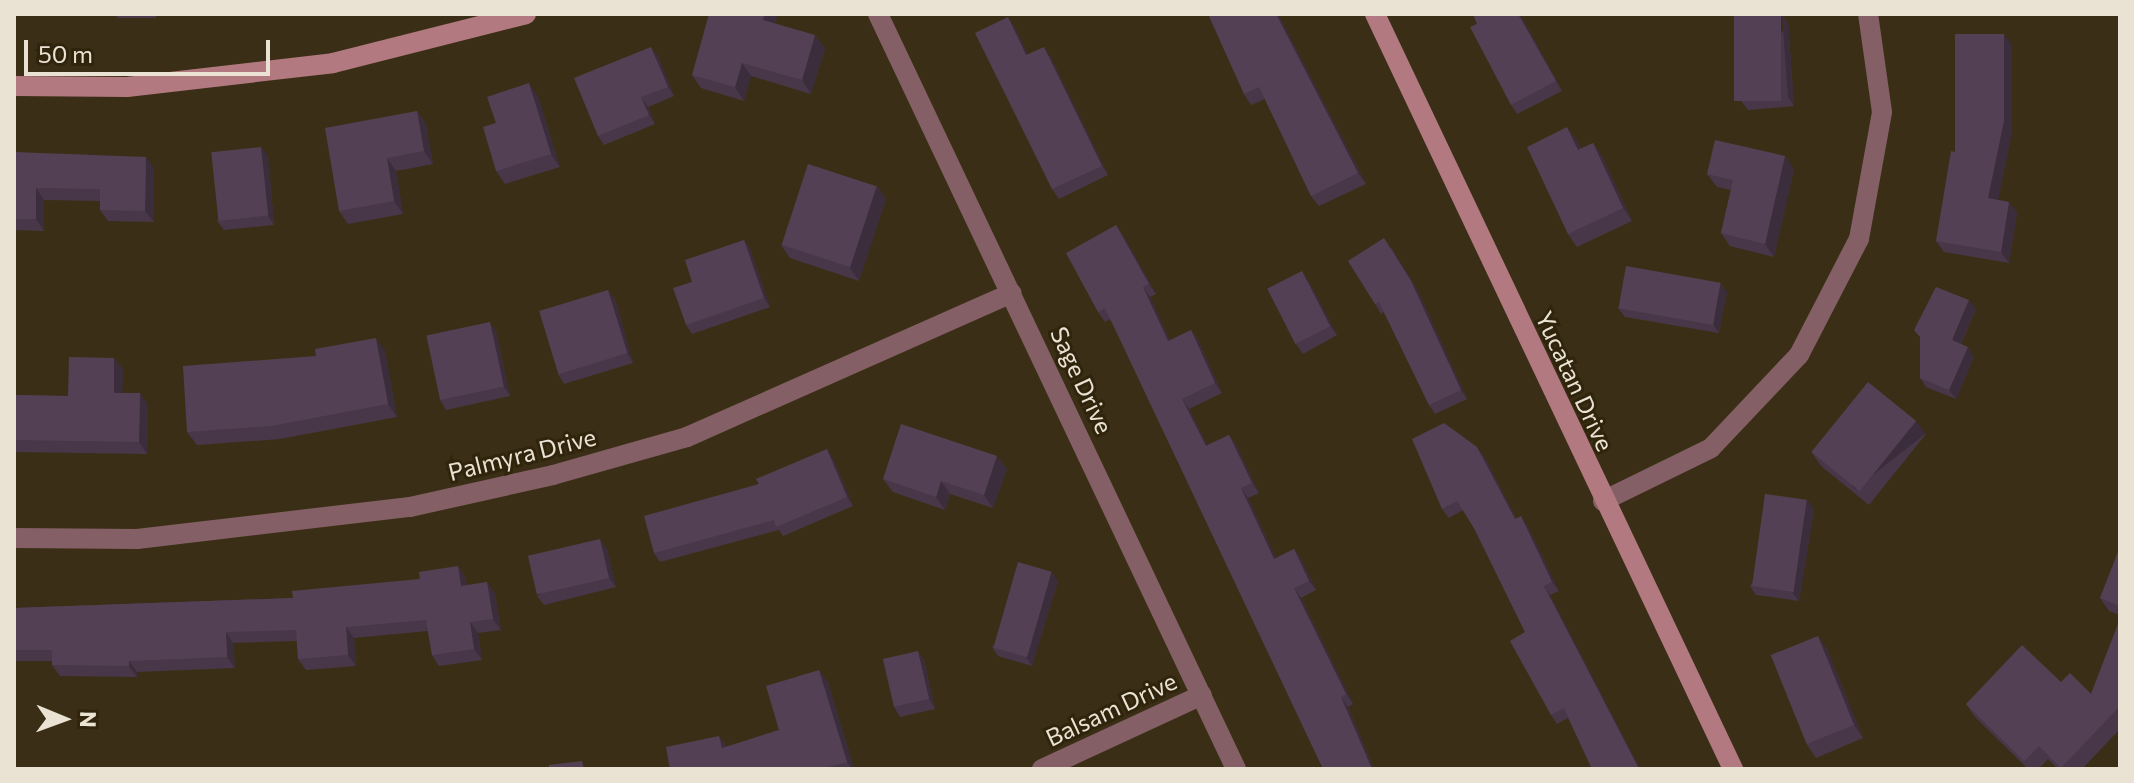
<!DOCTYPE html>
<html>
<head>
<meta charset="utf-8">
<style>
	body { margin:0 }
	#map { position:relative; width:2134px; height:783px; overflow:hidden; background:#3a2f16; font-family:Commissioner,sans-serif }
	div>[style] { position:absolute }
	.street>* { height:20px; margin:-10px; padding:0 10px; transform-origin:10px; border-radius:10px; background:#845f65 }
	.secondary>* { height:20px; margin:-10px; padding:0 10px; transform-origin:10px; border-radius:10px; background:#b37981 }
	.wall>* { inset:0; background:#483748; transform-origin:0 0 }
	.shaded-wall>* { inset:0; background:#3b2d3b; transform-origin:0 0 }
	.building>* { inset:0; background:#544054; transform-origin:0 0 }
	span { translate:-50% -50%; white-space:nowrap; text-align:center; line-height:1.15; -webkit-text-stroke:6px #30250c; paint-order:stroke }
	.street-label { font-size:24px; color:#eae3d4 }
	.frame { position:absolute; inset:0; border:16px solid #eae3d4; pointer-events:none }
	.north { position:absolute; left:24px; top:679px; width:80px; height:80px; -webkit-text-stroke:6px #30250c; paint-order:stroke; rotate:91deg; font-size:22px; font-weight:700; line-height:32px; text-align:center; color:#eae3d4 }
	.north::after { content:''; display:block; margin:auto; width:28px; height:36px; background:#eae3d4; clip-path:polygon(50% 0,100% 100%,50% 72%,0 100%) }
	.scale { position:absolute; left:24px; top:40px; width:246px; height:36px; box-sizing:border-box; border:4px solid #eae3d4; border-top:0; padding-left:10px; font-size:24px; line-height:28px; white-space:nowrap; color:#eae3d4; -webkit-text-stroke:6px #30250c; paint-order:stroke }
</style>
</head>
<body>
<div id="map">
	<div class="street">
		<div style="left:878px;top:14px;width:836px;rotate:64.63deg"></div>
		<div style="left:1603px;top:501px;width:120px;rotate:-26.1deg"></div>
		<div style="left:1711px;top:448px;width:128px;rotate:-46.6deg"></div>
		<div style="left:1799px;top:355px;width:131px;rotate:-62.7deg"></div>
		<div style="left:1859px;top:239px;width:129px;rotate:-79.7deg"></div>
		<div style="left:1882px;top:112px;width:99px;rotate:-98.1deg"></div>
		<div style="left:14px;top:538px;width:123px;rotate:0.5deg"></div>
		<div style="left:137px;top:539px;width:275px;rotate:-6.7deg"></div>
		<div style="left:410px;top:507px;width:147px;rotate:-12.6deg"></div>
		<div style="left:553px;top:475px;width:139px;rotate:-15.8deg"></div>
		<div style="left:687px;top:437px;width:355px;rotate:-23.9deg"></div>
		<div style="left:1042px;top:769px;width:176px;rotate:-24.8deg"></div>
	</div>
	<div class="secondary">
		<div style="left:1375px;top:14px;width:836px;rotate:64.63deg"></div>
		<div style="left:14px;top:86px;width:113px;rotate:0.5deg"></div>
		<div style="left:127px;top:87px;width:207px;rotate:-6.6deg"></div>
		<div style="left:333px;top:63px;width:199px;rotate:-14.2deg"></div>
	</div>
	<div class="wall">
		<div style="left:117px;top:14px;width:39px;height:4px"></div>
		<div style="clip-path:polygon(1278px 14px,1366px 184px,1319px 206px,1311px 196px,1265px 99px,1251px 105px,1244px 94px)"></div>
		<div style="clip-path:polygon(1520px 14px,1562px 91px,1517px 114px,1511px 105px)"></div>
		<div style="clip-path:polygon(1788px 22px,1794px 106px,1748px 110px,1741px 101px)"></div>
		<div style="clip-path:polygon(775px 24px,825px 48px,811px 94px,751px 76px,744px 101px,701px 88px,692px 75px)"></div>
		<div style="clip-path:polygon(1015px 27px,1028px 55px,1050px 56px,1108px 175px,1059px 199px,1052px 189px)"></div>
		<div style="clip-path:polygon(2012px 45px,2012px 132px,1998px 200px,2009px 202px,2017px 213px,2009px 263px,1944px 252px,1936px 241px,1955px 152px)"></div>
		<div style="clip-path:polygon(658px 56px,674px 96px,648px 107px,655px 124px,604px 145px,598px 136px)"></div>
		<div style="clip-path:polygon(538px 96px,560px 167px,505px 184px,496px 171px,496px 123px)"></div>
		<div style="clip-path:polygon(417px 111px,426px 124px,433px 164px,396px 171px,403px 214px,348px 224px,339px 211px)"></div>
		<div style="clip-path:polygon(1577px 140px,1581px 149px,1593px 143px,1602px 156px,1632px 221px,1577px 247px,1568px 234px)"></div>
		<div style="clip-path:polygon(14px 152px,154px 168px,154px 222px,108px 221px,100px 210px,100px 201px,44px 200px,44px 231px,14px 230px)"></div>
		<div style="clip-path:polygon(268px 156px,274px 225px,224px 230px,217px 221px)"></div>
		<div style="clip-path:polygon(1794px 169px,1774px 257px,1730px 246px,1721px 233px,1731px 190px,1717px 187px,1707px 174px)"></div>
		<div style="clip-path:polygon(877px 186px,886px 199px,859px 281px,790px 258px,781px 245px)"></div>
		<div style="clip-path:polygon(1116px 225px,1123px 235px,1156px 294px,1150px 297px,1170px 341px,1191px 330px,1198px 340px,1222px 393px,1189px 409px,1207px 445px,1229px 435px,1236px 445px,1259px 493px,1248px 498px,1276px 558px,1294px 549px,1301px 559px,1316px 590px,1301px 598px,1353px 704px,1348px 707px,1374px 769px,1110px 319px,1105px 322px,1098px 312px)"></div>
		<div style="clip-path:polygon(744px 240px,750px 249px,770px 307px,692px 334px,686px 325px,692px 282px)"></div>
		<div style="clip-path:polygon(1391px 247px,1418px 291px,1467px 399px,1435px 414px,1429px 405px,1384px 312px,1381px 314px,1375px 304px)"></div>
		<div style="clip-path:polygon(1308px 280px,1337px 335px,1303px 354px,1296px 344px)"></div>
		<div style="clip-path:polygon(1720px 283px,1727px 292px,1719px 333px,1625px 317px,1618px 308px)"></div>
		<div style="clip-path:polygon(615px 299px,633px 363px,564px 384px,558px 374px)"></div>
		<div style="clip-path:polygon(1976px 309px,1961px 344px,1974px 357px,1956px 399px,1926px 387px,1920px 378px)"></div>
		<div style="clip-path:polygon(496px 331px,510px 396px,446px 410px,440px 400px)"></div>
		<div style="clip-path:polygon(385px 351px,397px 417px,280px 439px,197px 445px,187px 432px)"></div>
		<div style="clip-path:polygon(114px 358px,123px 369px,122px 393px,140px 393px,148px 405px,147px 454px,14px 452px,14px 395px,68px 396px)"></div>
		<div style="clip-path:polygon(1926px 434px,1869px 505px,1821px 466px,1812px 453px)"></div>
		<div style="clip-path:polygon(1484px 456px,1516px 518px,1527px 525px,1559px 591px,1550px 595px,1640px 769px,1592px 769px,1568px 718px,1557px 724px,1551px 715px,1525px 632px,1474px 528px,1463px 510px,1449px 518px,1442px 509px)"></div>
		<div style="clip-path:polygon(833px 458px,853px 506px,783px 536px,779px 530px,660px 562px,654px 553px,759px 484px)"></div>
		<div style="clip-path:polygon(1007px 469px,993px 508px,950px 494px,945px 510px,893px 492px,883px 479px)"></div>
		<div style="clip-path:polygon(1807px 500px,1814px 510px,1799px 601px,1756px 595px,1750px 586px)"></div>
		<div style="clip-path:polygon(2120px 547px,2120px 615px,2109px 611px,2100px 598px)"></div>
		<div style="clip-path:polygon(607px 549px,616px 587px,544px 605px,537px 596px)"></div>
		<div style="clip-path:polygon(458px 566px,465px 577px,467px 586px,487px 582px,495px 594px,501px 630px,478px 633px,482px 660px,439px 666px,432px 655px,428px 631px,354px 638px,356px 666px,306px 670px,298px 659px,297px 641px,233px 643px,235px 668px,137px 672px,137px 677px,60px 676px,52px 665px,52px 661px,14px 661px,14px 608px,293px 598px,420px 579px)"></div>
		<div style="clip-path:polygon(1058px 581px,1032px 666px,998px 656px,992px 647px)"></div>
		<div style="clip-path:polygon(2120px 619px,2120px 729px,2082px 769px,2058px 769px,2048px 759px,2038px 769px,2028px 769px,1975px 717px,1966px 704px,2061px 682px,2091px 694px)"></div>
		<div style="clip-path:polygon(1827px 649px,1863px 738px,1816px 758px,1807px 745px)"></div>
		<div style="clip-path:polygon(924px 660px,935px 709px,900px 717px,894px 707px)"></div>
		<div style="clip-path:polygon(828px 682px,854px 769px,670px 769px,719px 736px,727px 747px,779px 730px)"></div>
	</div>
	<div class="shaded-wall">
		<div style="clip-path:polygon(765px 14px,778px 14px,772px 34px,763px 20px)"></div>
		<div style="clip-path:polygon(1276px 14px,1278px 14px,1366px 184px,1358px 173px)"></div>
		<div style="clip-path:polygon(1518px 14px,1520px 14px,1562px 91px,1556px 81px)"></div>
		<div style="clip-path:polygon(1782px 14px,1788px 22px,1794px 106px,1788px 97px)"></div>
		<div style="clip-path:polygon(1008px 17px,1015px 27px,1033px 65px,1026px 55px)"></div>
		<div style="clip-path:polygon(2004px 34px,2012px 45px,2012px 132px,1996px 210px,1988px 198px)"></div>
		<div style="clip-path:polygon(815px 35px,825px 48px,811px 94px,802px 80px)"></div>
		<div style="clip-path:polygon(651px 47px,658px 56px,674px 96px,668px 87px)"></div>
		<div style="clip-path:polygon(1044px 47px,1050px 56px,1108px 175px,1102px 166px)"></div>
		<div style="clip-path:polygon(742px 63px,751px 76px,744px 101px,735px 87px)"></div>
		<div style="clip-path:polygon(529px 83px,538px 96px,560px 167px,551px 154px)"></div>
		<div style="clip-path:polygon(641px 97px,648px 107px,655px 124px,649px 115px)"></div>
		<div style="clip-path:polygon(417px 111px,426px 124px,433px 164px,424px 151px)"></div>
		<div style="clip-path:polygon(1567px 127px,1577px 140px,1588px 163px,1578px 150px)"></div>
		<div style="clip-path:polygon(1593px 143px,1602px 156px,1632px 221px,1623px 208px)"></div>
		<div style="clip-path:polygon(261px 147px,268px 156px,274px 225px,268px 216px)"></div>
		<div style="clip-path:polygon(1785px 156px,1794px 169px,1774px 257px,1765px 244px)"></div>
		<div style="clip-path:polygon(146px 157px,154px 168px,154px 222px,145px 211px)"></div>
		<div style="clip-path:polygon(387px 158px,396px 171px,403px 214px,394px 201px)"></div>
		<div style="clip-path:polygon(877px 186px,886px 199px,859px 281px,850px 268px)"></div>
		<div style="clip-path:polygon(36px 188px,44px 200px,44px 231px,36px 219px)"></div>
		<div style="clip-path:polygon(2009px 202px,2017px 213px,2009px 263px,2001px 252px)"></div>
		<div style="clip-path:polygon(1116px 225px,1123px 235px,1156px 294px,1149px 284px)"></div>
		<div style="clip-path:polygon(744px 240px,750px 249px,770px 307px,764px 298px)"></div>
		<div style="clip-path:polygon(1391px 247px,1418px 291px,1467px 399px,1461px 390px)"></div>
		<div style="clip-path:polygon(1302px 271px,1308px 280px,1337px 335px,1330px 326px)"></div>
		<div style="clip-path:polygon(1720px 283px,1727px 292px,1719px 333px,1713px 324px)"></div>
		<div style="clip-path:polygon(1143px 287px,1150px 297px,1175px 351px,1168px 341px)"></div>
		<div style="clip-path:polygon(608px 290px,615px 299px,633px 363px,627px 353px)"></div>
		<div style="clip-path:polygon(1969px 300px,1976px 309px,1958px 349px,1952px 340px)"></div>
		<div style="clip-path:polygon(490px 322px,496px 331px,510px 396px,504px 387px)"></div>
		<div style="clip-path:polygon(1191px 330px,1198px 340px,1222px 393px,1215px 383px)"></div>
		<div style="clip-path:polygon(376px 338px,385px 351px,397px 417px,388px 404px)"></div>
		<div style="clip-path:polygon(1968px 347px,1974px 357px,1956px 399px,1949px 390px)"></div>
		<div style="clip-path:polygon(114px 358px,123px 369px,122px 404px,114px 393px)"></div>
		<div style="clip-path:polygon(140px 393px,148px 405px,147px 454px,139px 442px)"></div>
		<div style="clip-path:polygon(1182px 399px,1189px 409px,1213px 456px,1206px 446px)"></div>
		<div style="left:1916px;top:421px;width:16px;height:90px;rotate:52deg"></div>
		<div style="clip-path:polygon(1229px 435px,1236px 445px,1259px 493px,1252px 483px)"></div>
		<div style="clip-path:polygon(1477px 447px,1484px 456px,1521px 528px,1515px 519px)"></div>
		<div style="clip-path:polygon(827px 449px,833px 458px,853px 506px,847px 497px)"></div>
		<div style="clip-path:polygon(997px 456px,1007px 469px,993px 508px,984px 495px)"></div>
		<div style="clip-path:polygon(941px 481px,950px 494px,945px 510px,936px 497px)"></div>
		<div style="clip-path:polygon(1241px 488px,1248px 498px,1281px 569px,1274px 559px)"></div>
		<div style="clip-path:polygon(1807px 500px,1814px 510px,1799px 601px,1792px 592px)"></div>
		<div style="clip-path:polygon(1521px 516px,1527px 525px,1559px 591px,1552px 582px)"></div>
		<div style="clip-path:polygon(600px 539px,607px 549px,616px 587px,609px 578px)"></div>
		<div style="clip-path:polygon(1294px 549px,1301px 559px,1316px 590px,1309px 581px)"></div>
		<div style="clip-path:polygon(458px 566px,465px 577px,469px 597px,461px 586px)"></div>
		<div style="clip-path:polygon(1052px 572px,1058px 581px,1032px 666px,1026px 657px)"></div>
		<div style="clip-path:polygon(487px 582px,495px 594px,501px 630px,493px 619px)"></div>
		<div style="clip-path:polygon(1544px 586px,1550px 595px,1640px 769px,1639px 769px)"></div>
		<div style="clip-path:polygon(1294px 588px,1301px 598px,1353px 704px,1346px 694px)"></div>
		<div style="clip-path:polygon(470px 622px,478px 633px,482px 660px,474px 649px)"></div>
		<div style="clip-path:polygon(346px 627px,354px 638px,356px 666px,348px 655px)"></div>
		<div style="clip-path:polygon(226px 632px,233px 643px,235px 668px,227px 657px)"></div>
		<div style="clip-path:polygon(1818px 636px,1827px 649px,1863px 738px,1854px 725px)"></div>
		<div style="clip-path:polygon(918px 651px,924px 660px,935px 709px,929px 699px)"></div>
		<div style="clip-path:polygon(129px 661px,137px 672px,137px 677px,129px 666px)"></div>
		<div style="clip-path:polygon(819px 670px,828px 682px,854px 769px,852px 769px,847px 762px)"></div>
		<div style="clip-path:polygon(1341px 697px,1348px 707px,1374px 769px,1372px 769px)"></div>
		<div style="clip-path:polygon(719px 736px,728px 748px,722px 748px)"></div>
	</div>
	<div class="building">
		<div style="clip-path:polygon(709px 14px,765px 14px,763px 20px,815px 35px,802px 80px,742px 63px,735px 87px,692px 75px)"></div>
		<div style="clip-path:polygon(1208px 14px,1276px 14px,1358px 173px,1311px 196px,1259px 87px,1244px 94px)"></div>
		<div style="clip-path:polygon(1473px 14px,1518px 14px,1556px 81px,1511px 105px,1470px 27px,1477px 24px)"></div>
		<div style="left:1734px;top:14px;width:47px;height:87px"></div>
		<div style="clip-path:polygon(1008px 17px,1026px 55px,1044px 47px,1102px 166px,1052px 189px,975px 33px)"></div>
		<div style="clip-path:polygon(1955px 34px,2004px 34px,2004px 121px,1988px 198px,2009px 202px,2001px 252px,1936px 241px,1951px 151px,1955px 152px)"></div>
		<div style="clip-path:polygon(651px 47px,668px 87px,641px 97px,649px 115px,598px 136px,574px 78px)"></div>
		<div style="clip-path:polygon(529px 83px,551px 154px,496px 171px,483px 127px,496px 123px,487px 97px)"></div>
		<div style="clip-path:polygon(417px 111px,424px 151px,387px 158px,394px 201px,339px 211px,325px 128px)"></div>
		<div style="clip-path:polygon(1567px 127px,1578px 150px,1593px 143px,1623px 208px,1568px 234px,1527px 147px)"></div>
		<div style="clip-path:polygon(1715px 140px,1785px 156px,1765px 244px,1721px 233px,1733px 180px,1707px 174px)"></div>
		<div style="left:261px;top:147px;width:69px;height:50px;rotate:84deg"></div>
		<div style="clip-path:polygon(14px 152px,146px 157px,145px 211px,100px 210px,100px 189px,36px 188px,36px 219px,14px 219px)"></div>
		<div style="left:808px;top:164px;width:72px;height:85px;rotate:18deg"></div>
		<div style="clip-path:polygon(1116px 225px,1149px 284px,1143px 287px,1168px 341px,1191px 330px,1215px 383px,1182px 399px,1206px 446px,1229px 435px,1252px 483px,1241px 488px,1274px 559px,1294px 549px,1309px 581px,1294px 588px,1346px 694px,1341px 697px,1372px 769px,1323px 769px,1105px 308px,1098px 312px,1066px 253px)"></div>
		<div style="clip-path:polygon(1384px 238px,1411px 281px,1461px 390px,1429px 405px,1379px 302px,1375px 304px,1348px 261px)"></div>
		<div style="clip-path:polygon(744px 240px,764px 298px,686px 325px,673px 288px,692px 282px,685px 260px)"></div>
		<div style="left:1626px;top:266px;width:96px;height:43px;rotate:10deg"></div>
		<div style="left:1302px;top:271px;width:62px;height:39px;rotate:63deg"></div>
		<div style="clip-path:polygon(1936px 287px,1969px 300px,1952px 340px,1968px 347px,1949px 390px,1920px 378px,1920px 337px,1914px 330px)"></div>
		<div style="left:608px;top:290px;width:66px;height:72px;rotate:73deg"></div>
		<div style="left:490px;top:322px;width:66px;height:65px;rotate:78deg"></div>
		<div style="clip-path:polygon(376px 338px,388px 404px,271px 426px,187px 432px,183px 366px,316px 356px,315px 349px)"></div>
		<div style="clip-path:polygon(69px 357px,114px 358px,114px 393px,140px 393px,139px 442px,14px 440px,14px 395px,68px 396px)"></div>
		<div style="left:1868px;top:382px;width:62px;height:90px;rotate:39deg"></div>
		<div style="clip-path:polygon(1444px 423px,1477px 447px,1515px 519px,1521px 516px,1552px 582px,1544px 586px,1639px 769px,1592px 769px,1564px 708px,1551px 715px,1510px 641px,1525px 632px,1474px 528px,1457px 501px,1442px 509px,1412px 439px)"></div>
		<div style="clip-path:polygon(901px 424px,997px 456px,984px 495px,941px 481px,936px 497px,883px 479px)"></div>
		<div style="clip-path:polygon(827px 449px,847px 497px,776px 527px,774px 520px,654px 553px,644px 516px,759px 484px,756px 479px)"></div>
		<div style="left:1765px;top:494px;width:42px;height:93px;rotate:8deg"></div>
		<div style="left:600px;top:539px;width:40px;height:74px;rotate:77deg"></div>
		<div style="clip-path:polygon(2120px 547px,2120px 606px,2100px 598px)"></div>
		<div style="left:1018px;top:562px;width:35px;height:89px;rotate:16deg"></div>
		<div style="clip-path:polygon(458px 566px,461px 586px,487px 582px,493px 619px,470px 622px,474px 649px,432px 655px,426px 620px,346px 627px,348px 655px,298px 659px,296px 630px,226px 632px,227px 657px,129px 661px,129px 666px,52px 665px,52px 650px,14px 650px,14px 608px,293px 598px,292px 591px,420px 579px,419px 572px)"></div>
		<div style="clip-path:polygon(2120px 619px,2120px 706px,2061px 768px,2039px 746px,2024px 761px,1966px 704px,2022px 645px,2061px 682px,2070px 673px,2091px 694px)"></div>
		<div style="left:1818px;top:636px;width:96px;height:51px;rotate:68deg"></div>
		<div style="left:918px;top:651px;width:49px;height:36px;rotate:77deg"></div>
		<div style="clip-path:polygon(819px 670px,847px 762px,821px 769px,670px 769px,666px 747px,719px 736px,722px 748px,779px 730px,766px 686px)"></div>
		<div style="clip-path:polygon(582px 761px,584px 769px,549px 769px,549px 765px)"></div>
	</div>
	<div class="street-label">
		<span style="left:1082px;top:380px;rotate:65deg">Sage Drive</span>
		<span style="left:1575px;top:381px;rotate:65deg">Yucatan Drive</span>
		<span style="left:522px;top:454px;rotate:-14deg">Palmyra Drive</span>
		<span style="left:1111px;top:709px;rotate:-25deg">Balsam Drive</span>
	</div>
	<div class="frame"></div>
	<div class="north">N</div>
	<div class="scale">50 m</div>
</div>
</body>
</html>
